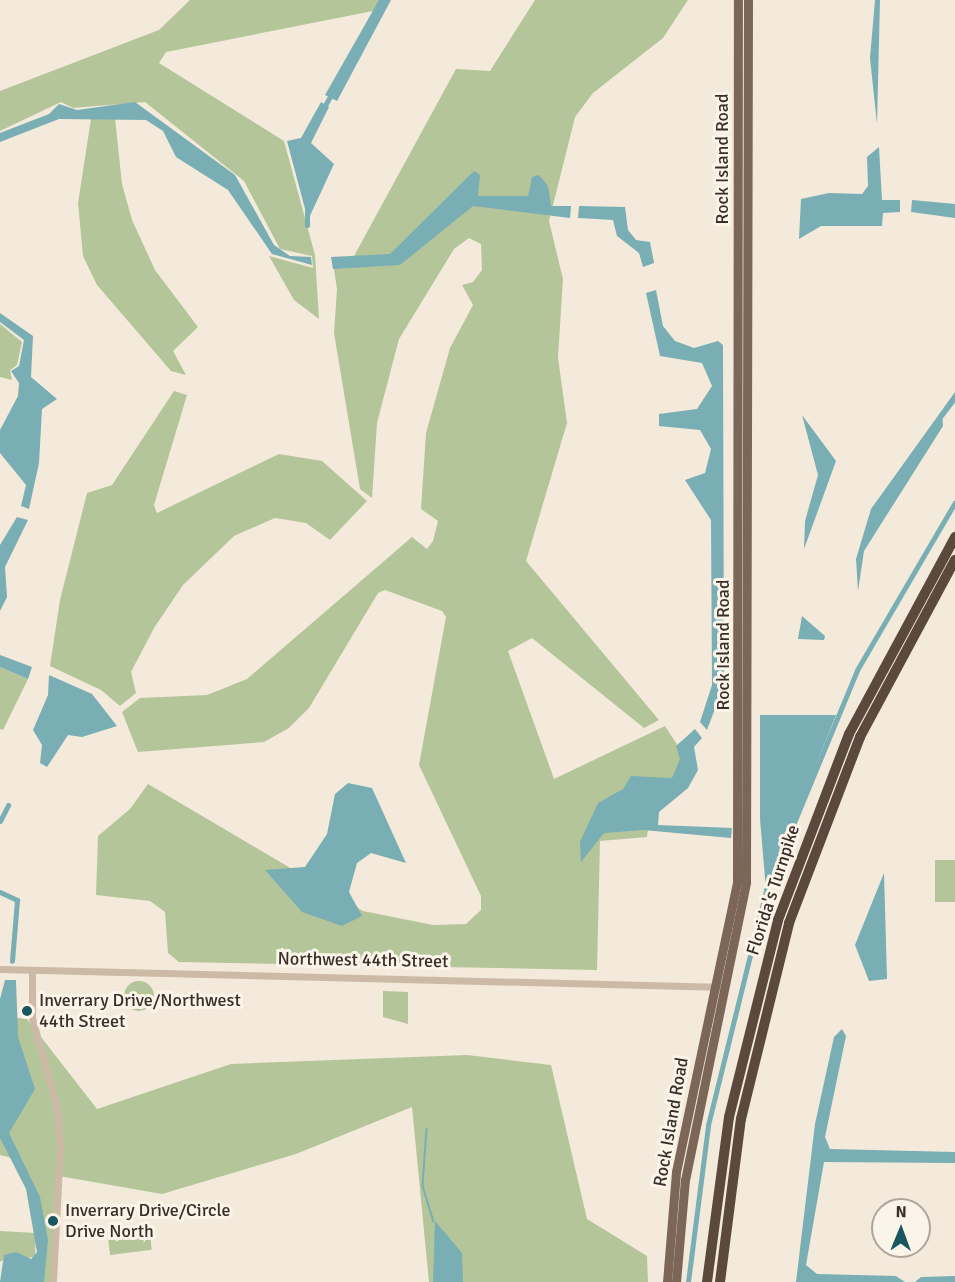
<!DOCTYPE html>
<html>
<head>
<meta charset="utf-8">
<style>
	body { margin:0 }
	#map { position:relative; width:955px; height:1282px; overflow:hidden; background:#f4eadb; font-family:Signika,sans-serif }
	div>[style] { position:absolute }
	.green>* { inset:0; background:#b4c59a; transform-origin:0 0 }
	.round { border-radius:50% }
	.water>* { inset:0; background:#78aeb4 }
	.stream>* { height:1.5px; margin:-0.75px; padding:0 0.75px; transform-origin:0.75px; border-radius:0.75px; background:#78aeb4 }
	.canal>* { height:5px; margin:-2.5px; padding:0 2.5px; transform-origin:2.5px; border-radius:2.5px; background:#78aeb4 }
	.minor>* { height:7px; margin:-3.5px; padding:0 3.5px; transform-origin:3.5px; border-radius:3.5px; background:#cdbaa6 }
	.major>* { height:9px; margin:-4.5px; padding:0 4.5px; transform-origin:4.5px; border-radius:4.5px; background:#7c6657 }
	.highway>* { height:10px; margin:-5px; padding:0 5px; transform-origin:5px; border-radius:5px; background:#5b493e }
	.dots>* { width:16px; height:16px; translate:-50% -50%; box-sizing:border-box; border:3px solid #fbf4e8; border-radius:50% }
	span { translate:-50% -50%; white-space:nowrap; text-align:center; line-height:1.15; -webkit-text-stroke:6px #fbf4e8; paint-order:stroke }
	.street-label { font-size:18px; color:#392e28 }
	.poi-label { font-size:18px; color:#392e28 }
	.left { translate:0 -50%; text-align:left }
	.north { position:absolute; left:871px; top:1198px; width:60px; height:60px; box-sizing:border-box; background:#fbf4e8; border:2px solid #ada59b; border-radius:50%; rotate:1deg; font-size:16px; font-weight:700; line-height:24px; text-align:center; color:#392e28 }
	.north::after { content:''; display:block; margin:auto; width:21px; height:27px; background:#19565e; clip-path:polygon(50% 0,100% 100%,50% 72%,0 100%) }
</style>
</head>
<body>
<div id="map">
	<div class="green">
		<div style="clip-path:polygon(190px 0,384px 0,378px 10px,166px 52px,159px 63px,284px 141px,315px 255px,319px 319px,294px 300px,269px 256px,313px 268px,312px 256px,280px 249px,244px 181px,145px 102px,73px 108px,61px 102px,0 131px,0 91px,159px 30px)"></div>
		<div style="clip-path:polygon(535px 0,688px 0,663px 38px,593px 93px,575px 117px,549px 221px,563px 279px,558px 358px,567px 423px,526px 561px,659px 720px,644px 728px,532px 638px,508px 651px,554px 779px,665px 726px,689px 763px,649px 818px,647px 837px,600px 841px,597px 970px,179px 962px,168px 953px,165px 912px,150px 901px,96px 895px,98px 836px,130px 809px,148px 784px,363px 911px,433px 925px,466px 924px,481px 910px,481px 896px,419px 765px,446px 617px,442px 611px,385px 590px,378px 593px,309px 708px,289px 728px,264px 742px,138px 752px,122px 712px,140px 698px,207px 695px,247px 679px,412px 537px,427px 549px,433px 541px,438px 521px,421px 509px,426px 433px,450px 348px,473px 305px,462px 285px,473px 282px,482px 270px,481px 244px,469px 238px,454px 249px,399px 339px,377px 423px,372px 498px,360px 489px,334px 333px,337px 289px,333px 263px,354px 256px,456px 69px,490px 71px)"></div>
		<div style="clip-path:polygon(115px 118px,122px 184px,132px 220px,155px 270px,198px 327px,173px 351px,186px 375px,171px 371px,97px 285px,83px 256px,78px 203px,91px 119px)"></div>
		<div style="clip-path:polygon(0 324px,22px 342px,17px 365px,10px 370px,12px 380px,0 377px)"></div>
		<div style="clip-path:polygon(174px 391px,187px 395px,154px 505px,157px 513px,279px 454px,322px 461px,367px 501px,330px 540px,306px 523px,275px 518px,234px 536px,183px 585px,154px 628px,131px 672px,136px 693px,120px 706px,101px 690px,50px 666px,60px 600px,87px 493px,112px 485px)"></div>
		<div style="clip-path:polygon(0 667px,28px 679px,3px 730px,0 729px)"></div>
		<div style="left:935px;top:860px;width:20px;height:42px"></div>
		<div class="round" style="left:124px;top:981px;width:30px;height:30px"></div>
		<div style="clip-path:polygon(383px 991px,408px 992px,408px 1024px,383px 1017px)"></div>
		<div style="clip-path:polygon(0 1016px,27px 1019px,97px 1109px,231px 1064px,467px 1055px,551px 1065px,587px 1219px,647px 1256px,648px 1282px,429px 1282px,412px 1107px,296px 1154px,162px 1194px,59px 1176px,53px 1282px,41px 1282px,35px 1198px,16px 1159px,0 1155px)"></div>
		<div style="left:149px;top:1227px;width:23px;height:42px;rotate:83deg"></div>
		<div style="clip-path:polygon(0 1231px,36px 1233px,35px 1256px,26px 1259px,16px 1252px,0 1262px)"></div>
	</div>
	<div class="water">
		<div style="clip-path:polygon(379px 0,391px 0,337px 101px,325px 95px)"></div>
		<div style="clip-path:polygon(875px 0,880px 0,877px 124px,870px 58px)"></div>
		<div style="clip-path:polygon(135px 102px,235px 175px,274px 245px,290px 256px,311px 257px,312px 265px,272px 254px,228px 190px,176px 157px,163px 131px,146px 120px,59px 119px,0 142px,0 133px,49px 114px,59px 104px,77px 110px)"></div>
		<div style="clip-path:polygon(321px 102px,329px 107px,311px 143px,334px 164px,308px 220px,287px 141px,301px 138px)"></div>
		<div style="clip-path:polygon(879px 147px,882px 200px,900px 200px,900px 212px,883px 213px,882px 226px,821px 226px,799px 239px,801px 199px,829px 193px,862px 194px,868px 186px,867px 157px)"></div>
		<div style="clip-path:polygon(474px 171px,480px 175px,478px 196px,528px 196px,532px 177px,539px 175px,548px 186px,551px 206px,571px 206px,570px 218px,473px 206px,400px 265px,333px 269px,331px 257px,390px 254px)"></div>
		<div style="clip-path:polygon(912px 200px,955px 204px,955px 218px,911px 212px)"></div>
		<div style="clip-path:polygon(579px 206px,625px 207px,628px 230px,636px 240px,650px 242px,654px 263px,643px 267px,639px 253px,617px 236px,613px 220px,578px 218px)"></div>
		<div style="clip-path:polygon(656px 290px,663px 326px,675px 341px,694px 348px,718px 341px,723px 345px,724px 685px,707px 730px,700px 722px,712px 685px,711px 520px,685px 480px,705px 473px,711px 449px,700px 430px,659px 426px,659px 414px,697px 409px,712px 386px,702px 363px,660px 356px,646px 293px)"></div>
		<div style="clip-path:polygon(0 313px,33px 336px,31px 377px,57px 399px,42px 409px,39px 463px,29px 509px,21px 506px,26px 485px,0 453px,0 430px,18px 396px,19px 383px,11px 371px,19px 366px,24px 340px,0 322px)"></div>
		<div style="clip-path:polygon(955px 392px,955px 400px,942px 411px,943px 426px,864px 551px,858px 591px,856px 559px,871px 509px)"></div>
		<div style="clip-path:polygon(802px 415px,836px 461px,804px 549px,805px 521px,818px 475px)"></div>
		<div style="clip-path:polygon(17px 517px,28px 520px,5px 567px,7px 597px,0 611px,0 545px)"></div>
		<div style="clip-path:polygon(802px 616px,825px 636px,824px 640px,798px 639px)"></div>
		<div style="clip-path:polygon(0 655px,32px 667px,28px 679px,0 667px)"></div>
		<div style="clip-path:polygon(49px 675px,92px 694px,117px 726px,82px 737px,68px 735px,47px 767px,40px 763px,42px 745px,33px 730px,48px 695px)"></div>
		<div style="clip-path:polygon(760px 715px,836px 715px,766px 890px,760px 819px)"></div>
		<div style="clip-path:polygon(695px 729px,702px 738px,694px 747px,698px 770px,688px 788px,659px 812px,658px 825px,732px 828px,731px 838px,643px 830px,604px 833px,581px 862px,580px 842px,598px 803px,623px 789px,631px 776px,672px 778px,680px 759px,676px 746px)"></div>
		<div style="clip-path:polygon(348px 783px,372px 788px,406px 863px,371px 853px,357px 863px,349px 892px,362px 916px,342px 926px,302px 912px,265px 870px,305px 867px,327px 834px,335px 794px)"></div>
		<div style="clip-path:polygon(884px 873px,887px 979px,869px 981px,855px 945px)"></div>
		<div style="clip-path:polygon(5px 980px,16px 980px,18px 1037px,35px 1089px,9px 1133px,40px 1197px,48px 1240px,44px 1282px,0 1282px,4px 1255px,16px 1252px,31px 1259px,37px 1252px,26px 1189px,0 1138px,0 999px)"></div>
		<div style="clip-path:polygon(842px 1029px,846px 1036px,825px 1137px,830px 1149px,955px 1152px,955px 1163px,824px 1162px,806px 1265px,817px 1274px,896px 1276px,905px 1282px,796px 1282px,815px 1124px,834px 1037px)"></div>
		<div style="clip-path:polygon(435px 1221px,462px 1253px,463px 1282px,433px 1282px)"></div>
		<div style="clip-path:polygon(955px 1276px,955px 1282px,915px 1282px,921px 1277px)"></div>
	</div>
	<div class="stream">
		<div style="left:427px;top:1129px;width:57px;rotate:94deg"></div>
		<div style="left:423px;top:1186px;width:37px;rotate:73deg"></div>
	</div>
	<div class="canal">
		<div style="left:323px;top:109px;width:21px;rotate:-61deg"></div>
		<div style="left:307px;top:210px;width:15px;rotate:90deg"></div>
		<div style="left:940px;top:417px;width:25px;rotate:-53deg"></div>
		<div style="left:0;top:821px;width:18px;rotate:-63deg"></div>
		<div style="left:0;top:892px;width:19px;rotate:25deg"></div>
		<div style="left:17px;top:900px;width:61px;rotate:94.7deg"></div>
		<div style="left:688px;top:1282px;width:158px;rotate:-82.7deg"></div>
		<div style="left:708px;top:1125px;width:242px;rotate:-76.1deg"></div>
		<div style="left:766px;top:890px;width:238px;rotate:-67.5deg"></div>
		<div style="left:857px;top:670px;width:194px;rotate:-59.7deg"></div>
	</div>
	<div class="minor">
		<div style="left:0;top:969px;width:725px;rotate:1.42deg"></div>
		<div style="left:32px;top:970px;width:48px;rotate:90deg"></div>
		<div style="left:32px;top:1018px;width:94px;rotate:74.6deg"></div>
		<div style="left:57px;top:1109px;width:38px;rotate:85deg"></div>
		<div style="left:60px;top:1147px;width:135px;rotate:93deg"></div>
	</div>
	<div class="major">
		<div style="left:667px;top:1282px;width:110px;rotate:-85.3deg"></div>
		<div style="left:676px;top:1172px;width:296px;rotate:-78.1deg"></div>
		<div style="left:737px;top:882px;width:882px;rotate:-89.94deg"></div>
		<div style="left:676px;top:1282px;width:102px;rotate:-85deg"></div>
		<div style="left:685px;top:1180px;width:304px;rotate:-78.4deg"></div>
		<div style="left:746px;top:882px;width:882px;rotate:-89.87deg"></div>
	</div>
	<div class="highway">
		<div style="left:707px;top:1282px;width:166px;rotate:-82.4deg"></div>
		<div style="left:729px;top:1117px;width:203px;rotate:-76deg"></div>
		<div style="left:778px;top:920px;width:199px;rotate:-69.1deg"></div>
		<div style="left:849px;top:734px;width:224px;rotate:-61.7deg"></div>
		<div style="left:720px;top:1282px;width:164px;rotate:-82.7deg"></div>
		<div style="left:741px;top:1119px;width:202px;rotate:-76.2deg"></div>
		<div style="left:789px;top:923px;width:199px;rotate:-69.1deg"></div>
		<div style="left:860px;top:737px;width:201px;rotate:-61.8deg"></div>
	</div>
	<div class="dots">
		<div style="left:27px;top:1011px;background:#19565e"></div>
		<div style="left:53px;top:1221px;background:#19565e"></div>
	</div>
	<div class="street-label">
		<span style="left:722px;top:159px;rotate:-90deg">Rock Island Road</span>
		<span style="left:723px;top:645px;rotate:-90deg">Rock Island Road</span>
		<span style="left:773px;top:890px;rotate:-72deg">Florida's Turnpike</span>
		<span style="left:363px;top:960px;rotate:1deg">Northwest 44th Street</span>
		<span style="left:671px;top:1122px;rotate:-80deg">Rock Island Road</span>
	</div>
	<div class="poi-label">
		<span class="left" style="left:39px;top:1011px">Inverrary Drive/Northwest<br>44th Street</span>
		<span class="left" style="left:65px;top:1221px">Inverrary Drive/Circle<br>Drive North</span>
	</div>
	<div class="north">N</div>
</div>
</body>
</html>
